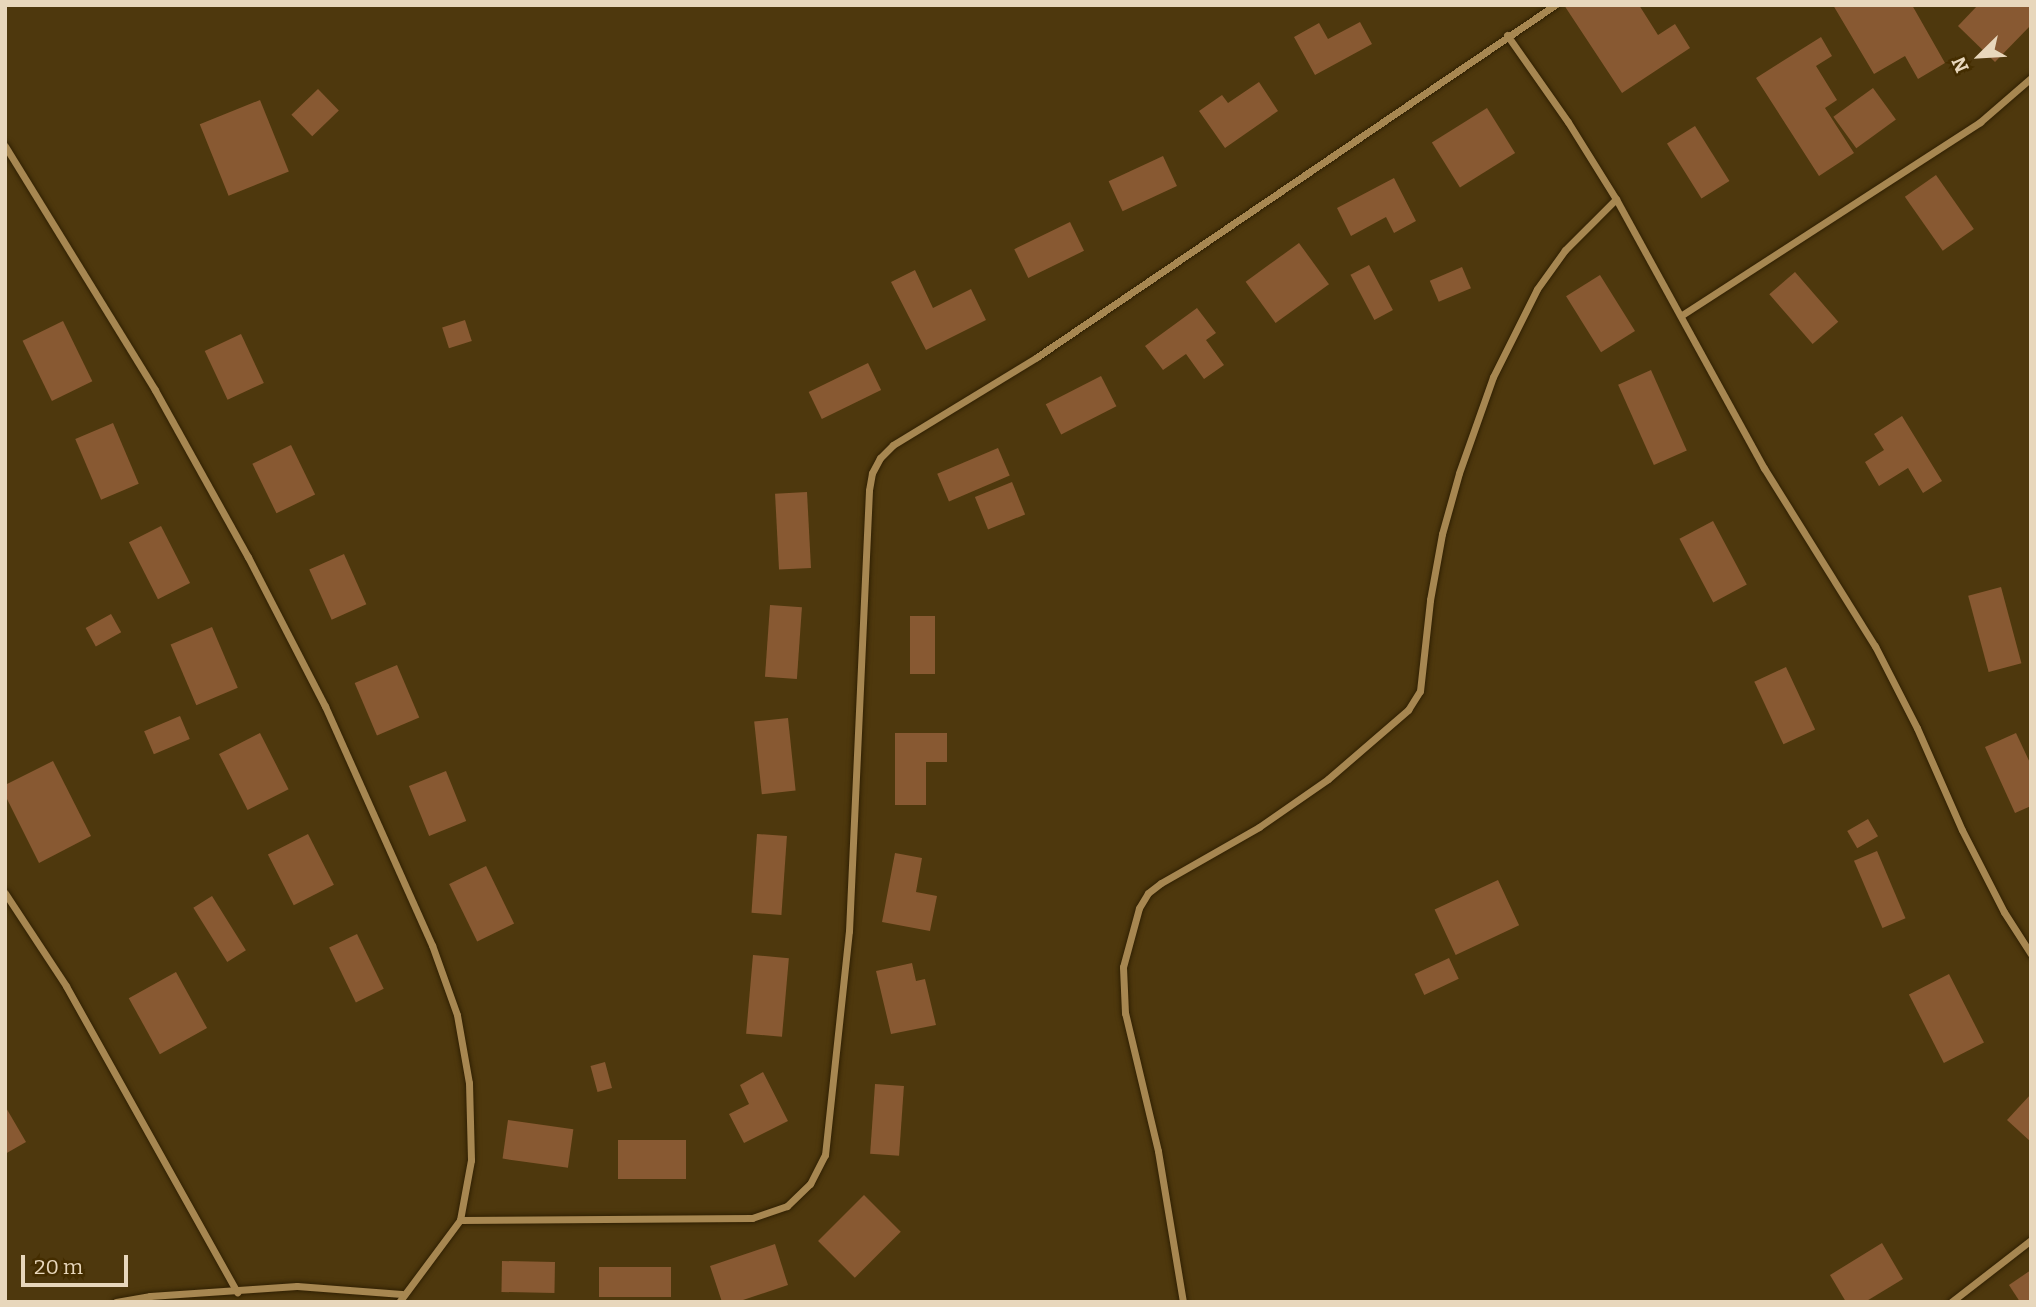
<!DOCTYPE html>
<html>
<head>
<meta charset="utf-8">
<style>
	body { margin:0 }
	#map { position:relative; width:2036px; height:1307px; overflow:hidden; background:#4e380d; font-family:Bitter,serif }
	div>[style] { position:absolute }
	.building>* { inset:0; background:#885932; transform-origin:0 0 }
	.roads { filter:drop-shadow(0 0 2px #302003) drop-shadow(0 0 2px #302003) }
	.minor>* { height:7px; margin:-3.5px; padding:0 3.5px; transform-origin:3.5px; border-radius:3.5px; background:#a78751 }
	span { translate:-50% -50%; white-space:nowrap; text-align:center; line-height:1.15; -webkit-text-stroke:7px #442d00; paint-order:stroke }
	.frame { position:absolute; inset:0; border:7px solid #e8d7bc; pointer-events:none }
	.north { position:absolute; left:1945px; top:21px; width:70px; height:70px; -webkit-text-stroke:5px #442d00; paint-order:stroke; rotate:246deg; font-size:19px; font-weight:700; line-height:28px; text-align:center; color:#e8d7bc }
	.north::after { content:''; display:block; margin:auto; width:24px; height:32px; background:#e8d7bc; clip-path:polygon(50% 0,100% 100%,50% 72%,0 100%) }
	.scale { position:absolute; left:21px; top:1255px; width:107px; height:32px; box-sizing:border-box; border:4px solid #e8d7bc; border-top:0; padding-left:9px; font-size:21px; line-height:24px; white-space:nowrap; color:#e8d7bc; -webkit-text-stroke:5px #442d00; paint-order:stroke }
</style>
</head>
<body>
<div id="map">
	<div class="building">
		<div style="clip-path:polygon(1564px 5px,1639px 5px,1658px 35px,1675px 24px,1690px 48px,1622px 93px)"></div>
		<div style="clip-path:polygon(1833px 5px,1912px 5px,1945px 63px,1918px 79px,1905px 56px,1874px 74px)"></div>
		<div style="clip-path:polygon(1978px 5px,2031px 5px,2031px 25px,1995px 62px,1958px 26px)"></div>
		<div style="clip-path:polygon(1360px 22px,1372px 44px,1315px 75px,1294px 37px,1319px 23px,1328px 39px)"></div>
		<div style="clip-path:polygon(1821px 37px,1832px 56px,1816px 66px,1837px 100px,1825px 108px,1854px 153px,1819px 176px,1756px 78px)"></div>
		<div style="clip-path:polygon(1259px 82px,1278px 111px,1225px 148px,1199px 111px,1222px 95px,1228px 103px)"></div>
		<div style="left:1873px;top:88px;width:39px;height:49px;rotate:54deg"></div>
		<div style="left:318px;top:89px;width:30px;height:37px;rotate:46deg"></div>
		<div style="left:260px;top:100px;width:77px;height:65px;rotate:68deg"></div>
		<div style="left:1487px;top:108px;width:53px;height:65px;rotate:58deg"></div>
		<div style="left:1695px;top:126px;width:65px;height:33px;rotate:58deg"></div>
		<div style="left:1163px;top:156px;width:33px;height:60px;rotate:65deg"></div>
		<div style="left:1936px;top:175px;width:66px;height:38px;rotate:55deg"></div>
		<div style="clip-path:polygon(1394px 178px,1416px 221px,1394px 233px,1386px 217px,1351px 236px,1337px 208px)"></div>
		<div style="left:1070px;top:222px;width:32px;height:62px;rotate:64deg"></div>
		<div style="left:1299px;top:243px;width:51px;height:66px;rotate:54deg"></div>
		<div style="left:1369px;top:265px;width:51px;height:21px;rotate:62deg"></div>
		<div style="left:1462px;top:267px;width:23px;height:35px;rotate:67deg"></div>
		<div style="clip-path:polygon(915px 270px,933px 308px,971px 289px,986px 320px,926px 350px,891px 282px)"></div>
		<div style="left:1795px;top:272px;width:66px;height:34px;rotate:49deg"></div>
		<div style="left:1600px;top:275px;width:66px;height:40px;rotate:58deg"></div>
		<div style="clip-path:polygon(1197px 308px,1216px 333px,1206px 340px,1224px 365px,1204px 379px,1186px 354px,1163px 370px,1145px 346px)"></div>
		<div style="left:465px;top:320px;width:22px;height:24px;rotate:72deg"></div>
		<div style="left:63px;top:321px;width:67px;height:45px;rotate:64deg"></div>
		<div style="left:241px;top:334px;width:54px;height:40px;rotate:65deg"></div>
		<div style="left:868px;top:363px;width:30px;height:66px;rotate:64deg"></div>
		<div style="left:1651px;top:370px;width:88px;height:36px;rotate:66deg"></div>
		<div style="left:1101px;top:376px;width:34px;height:62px;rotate:63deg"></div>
		<div style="clip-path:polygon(1902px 416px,1942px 481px,1923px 493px,1908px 468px,1879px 486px,1865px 462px,1884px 450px,1874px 434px)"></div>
		<div style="left:113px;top:423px;width:66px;height:41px;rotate:67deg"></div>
		<div style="left:291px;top:445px;width:55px;height:43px;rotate:64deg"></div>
		<div style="left:998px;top:448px;width:30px;height:66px;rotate:67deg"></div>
		<div style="left:1012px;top:482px;width:35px;height:40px;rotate:68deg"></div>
		<div style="left:807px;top:492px;width:76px;height:32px;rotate:87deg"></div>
		<div style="left:1713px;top:521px;width:72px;height:38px;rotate:62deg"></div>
		<div style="left:161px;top:526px;width:64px;height:36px;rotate:63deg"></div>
		<div style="left:344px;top:554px;width:55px;height:38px;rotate:66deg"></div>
		<div style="left:2001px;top:587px;width:79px;height:34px;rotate:75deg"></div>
		<div style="left:770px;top:605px;width:32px;height:72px;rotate:4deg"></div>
		<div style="left:111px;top:614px;width:21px;height:29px;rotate:61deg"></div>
		<div style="left:910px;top:616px;width:25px;height:58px"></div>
		<div style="left:212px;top:627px;width:66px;height:45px;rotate:67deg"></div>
		<div style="left:397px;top:665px;width:57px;height:46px;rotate:67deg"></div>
		<div style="left:1786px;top:667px;width:69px;height:35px;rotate:65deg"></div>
		<div style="left:180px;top:716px;width:25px;height:39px;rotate:67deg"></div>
		<div style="left:788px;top:718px;width:73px;height:34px;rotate:84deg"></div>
		<div style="left:260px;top:733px;width:63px;height:46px;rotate:63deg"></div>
		<div style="clip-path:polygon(895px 733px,947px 733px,947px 762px,926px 762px,926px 805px,895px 805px)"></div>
		<div style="clip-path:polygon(2016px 733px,2031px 765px,2031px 806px,2015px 813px,1985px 747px)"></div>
		<div style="clip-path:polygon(53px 761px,91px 836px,39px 863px,5px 795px,5px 785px)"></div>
		<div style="left:446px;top:771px;width:54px;height:40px;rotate:68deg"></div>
		<div style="left:1868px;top:819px;width:20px;height:24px;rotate:60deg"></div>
		<div style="left:308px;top:834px;width:57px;height:45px;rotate:63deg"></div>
		<div style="left:757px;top:834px;width:30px;height:79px;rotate:4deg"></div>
		<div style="left:1877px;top:851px;width:73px;height:25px;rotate:67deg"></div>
		<div style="clip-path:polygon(895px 853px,922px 858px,916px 892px,937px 896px,930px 931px,882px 922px)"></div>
		<div style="left:486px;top:866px;width:64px;height:41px;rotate:64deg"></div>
		<div style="left:1498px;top:880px;width:50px;height:70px;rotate:65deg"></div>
		<div style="left:212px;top:896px;width:64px;height:22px;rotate:58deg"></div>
		<div style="left:357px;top:934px;width:61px;height:31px;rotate:64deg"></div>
		<div style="left:753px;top:955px;width:36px;height:79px;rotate:5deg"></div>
		<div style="left:1449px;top:958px;width:23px;height:38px;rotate:65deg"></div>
		<div style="clip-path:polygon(912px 963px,916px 981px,925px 979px,936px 1025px,891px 1034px,876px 971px)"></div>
		<div style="left:176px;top:972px;width:64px;height:54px;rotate:61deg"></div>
		<div style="left:1949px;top:974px;width:77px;height:45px;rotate:63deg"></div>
		<div style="left:605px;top:1062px;width:27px;height:15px;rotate:75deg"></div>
		<div style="clip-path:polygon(763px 1072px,788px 1121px,744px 1143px,729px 1114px,749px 1104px,740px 1085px)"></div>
		<div style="left:875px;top:1084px;width:29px;height:70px;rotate:4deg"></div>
		<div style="clip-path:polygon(2031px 1094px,2031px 1142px,2007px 1120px)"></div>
		<div style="clip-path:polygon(5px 1106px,26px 1142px,5px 1154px)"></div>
		<div style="left:508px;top:1120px;width:66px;height:39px;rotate:8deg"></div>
		<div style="left:618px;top:1140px;width:68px;height:39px"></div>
		<div style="left:864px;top:1195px;width:52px;height:65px;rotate:45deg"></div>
		<div style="clip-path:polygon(1882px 1243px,1903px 1279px,1865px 1302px,1846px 1302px,1830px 1275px)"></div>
		<div style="clip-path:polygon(775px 1244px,788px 1285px,737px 1302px,722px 1302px,710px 1266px)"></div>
		<div style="left:502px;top:1261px;width:53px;height:31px;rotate:1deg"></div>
		<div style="left:671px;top:1267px;width:30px;height:72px;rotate:90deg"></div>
		<div style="clip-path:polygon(2031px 1270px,2031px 1302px,2020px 1302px,2009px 1285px)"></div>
	</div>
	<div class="roads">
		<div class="minor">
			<div style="left:1507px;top:35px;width:106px;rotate:55deg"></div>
			<div style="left:1568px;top:122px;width:91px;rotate:58.1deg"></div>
			<div style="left:1616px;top:199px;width:307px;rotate:61.2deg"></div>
			<div style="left:1764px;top:468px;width:210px;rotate:58.1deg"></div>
			<div style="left:1875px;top:646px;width:92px;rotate:62.9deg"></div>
			<div style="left:1917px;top:728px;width:111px;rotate:66.2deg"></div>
			<div style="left:1962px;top:830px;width:92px;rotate:62.9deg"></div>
			<div style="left:2004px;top:912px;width:50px;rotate:57.3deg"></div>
			<div style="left:5px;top:146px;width:286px;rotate:58.4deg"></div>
			<div style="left:155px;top:390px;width:191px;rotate:60.9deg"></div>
			<div style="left:248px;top:557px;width:168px;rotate:62.7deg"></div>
			<div style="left:325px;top:706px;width:262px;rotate:65.9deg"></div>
			<div style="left:432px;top:945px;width:74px;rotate:70.3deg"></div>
			<div style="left:457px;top:1015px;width:69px;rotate:80deg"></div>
			<div style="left:469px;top:1083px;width:77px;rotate:88.5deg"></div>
			<div style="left:471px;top:1160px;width:61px;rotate:100.4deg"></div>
			<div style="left:460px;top:1220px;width:102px;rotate:126.6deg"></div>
			<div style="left:1682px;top:315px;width:355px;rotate:-32.9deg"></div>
			<div style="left:1980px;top:122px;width:67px;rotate:-40.8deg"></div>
			<div style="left:5px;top:893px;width:111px;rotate:56.7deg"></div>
			<div style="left:66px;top:986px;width:351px;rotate:60.8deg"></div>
			<div style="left:460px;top:1220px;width:292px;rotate:-0.4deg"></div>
			<div style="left:752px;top:1218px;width:37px;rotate:-19deg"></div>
			<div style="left:787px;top:1206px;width:32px;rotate:-44deg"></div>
			<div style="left:810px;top:1184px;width:33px;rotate:-63deg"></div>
			<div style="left:825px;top:1155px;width:225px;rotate:-83.9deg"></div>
			<div style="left:849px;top:931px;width:441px;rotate:-87.4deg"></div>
			<div style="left:869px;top:490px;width:17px;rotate:-80deg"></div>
			<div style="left:872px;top:473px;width:17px;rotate:-62deg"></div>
			<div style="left:880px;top:458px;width:18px;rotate:-45deg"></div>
			<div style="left:893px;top:445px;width:169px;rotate:-31.4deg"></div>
			<div style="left:1037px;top:357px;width:626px;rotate:-34.2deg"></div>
			<div style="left:116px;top:1302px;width:35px;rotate:-10deg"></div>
			<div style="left:150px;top:1296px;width:147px;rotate:-3.9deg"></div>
			<div style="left:297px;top:1286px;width:105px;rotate:4.4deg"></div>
			<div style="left:1183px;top:1302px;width:153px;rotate:-99.4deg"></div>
			<div style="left:1158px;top:1151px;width:142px;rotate:-103.4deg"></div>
			<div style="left:1125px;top:1013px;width:46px;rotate:-92.5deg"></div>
			<div style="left:1123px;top:967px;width:61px;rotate:-74.8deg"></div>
			<div style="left:1139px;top:908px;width:17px;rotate:-59deg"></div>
			<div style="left:1148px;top:893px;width:16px;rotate:-38deg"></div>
			<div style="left:1161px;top:883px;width:113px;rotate:-29.7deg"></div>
			<div style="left:1259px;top:827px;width:84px;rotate:-34.8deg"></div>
			<div style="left:1328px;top:779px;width:106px;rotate:-40.8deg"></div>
			<div style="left:1408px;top:710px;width:22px;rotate:-58deg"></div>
			<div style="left:1420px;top:691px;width:92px;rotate:-83.7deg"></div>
			<div style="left:1430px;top:600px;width:67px;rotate:-79.7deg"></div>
			<div style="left:1442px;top:534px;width:63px;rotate:-74.4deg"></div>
			<div style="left:1459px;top:473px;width:102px;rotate:-70.5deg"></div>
			<div style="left:1493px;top:377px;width:98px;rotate:-63.4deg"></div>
			<div style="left:1537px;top:289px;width:48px;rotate:-54.3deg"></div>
			<div style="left:1565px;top:250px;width:72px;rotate:-45deg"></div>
			<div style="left:1951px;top:1302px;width:101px;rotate:-37.8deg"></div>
		</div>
	</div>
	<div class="frame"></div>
	<div class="north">N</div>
	<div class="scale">20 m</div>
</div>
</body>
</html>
